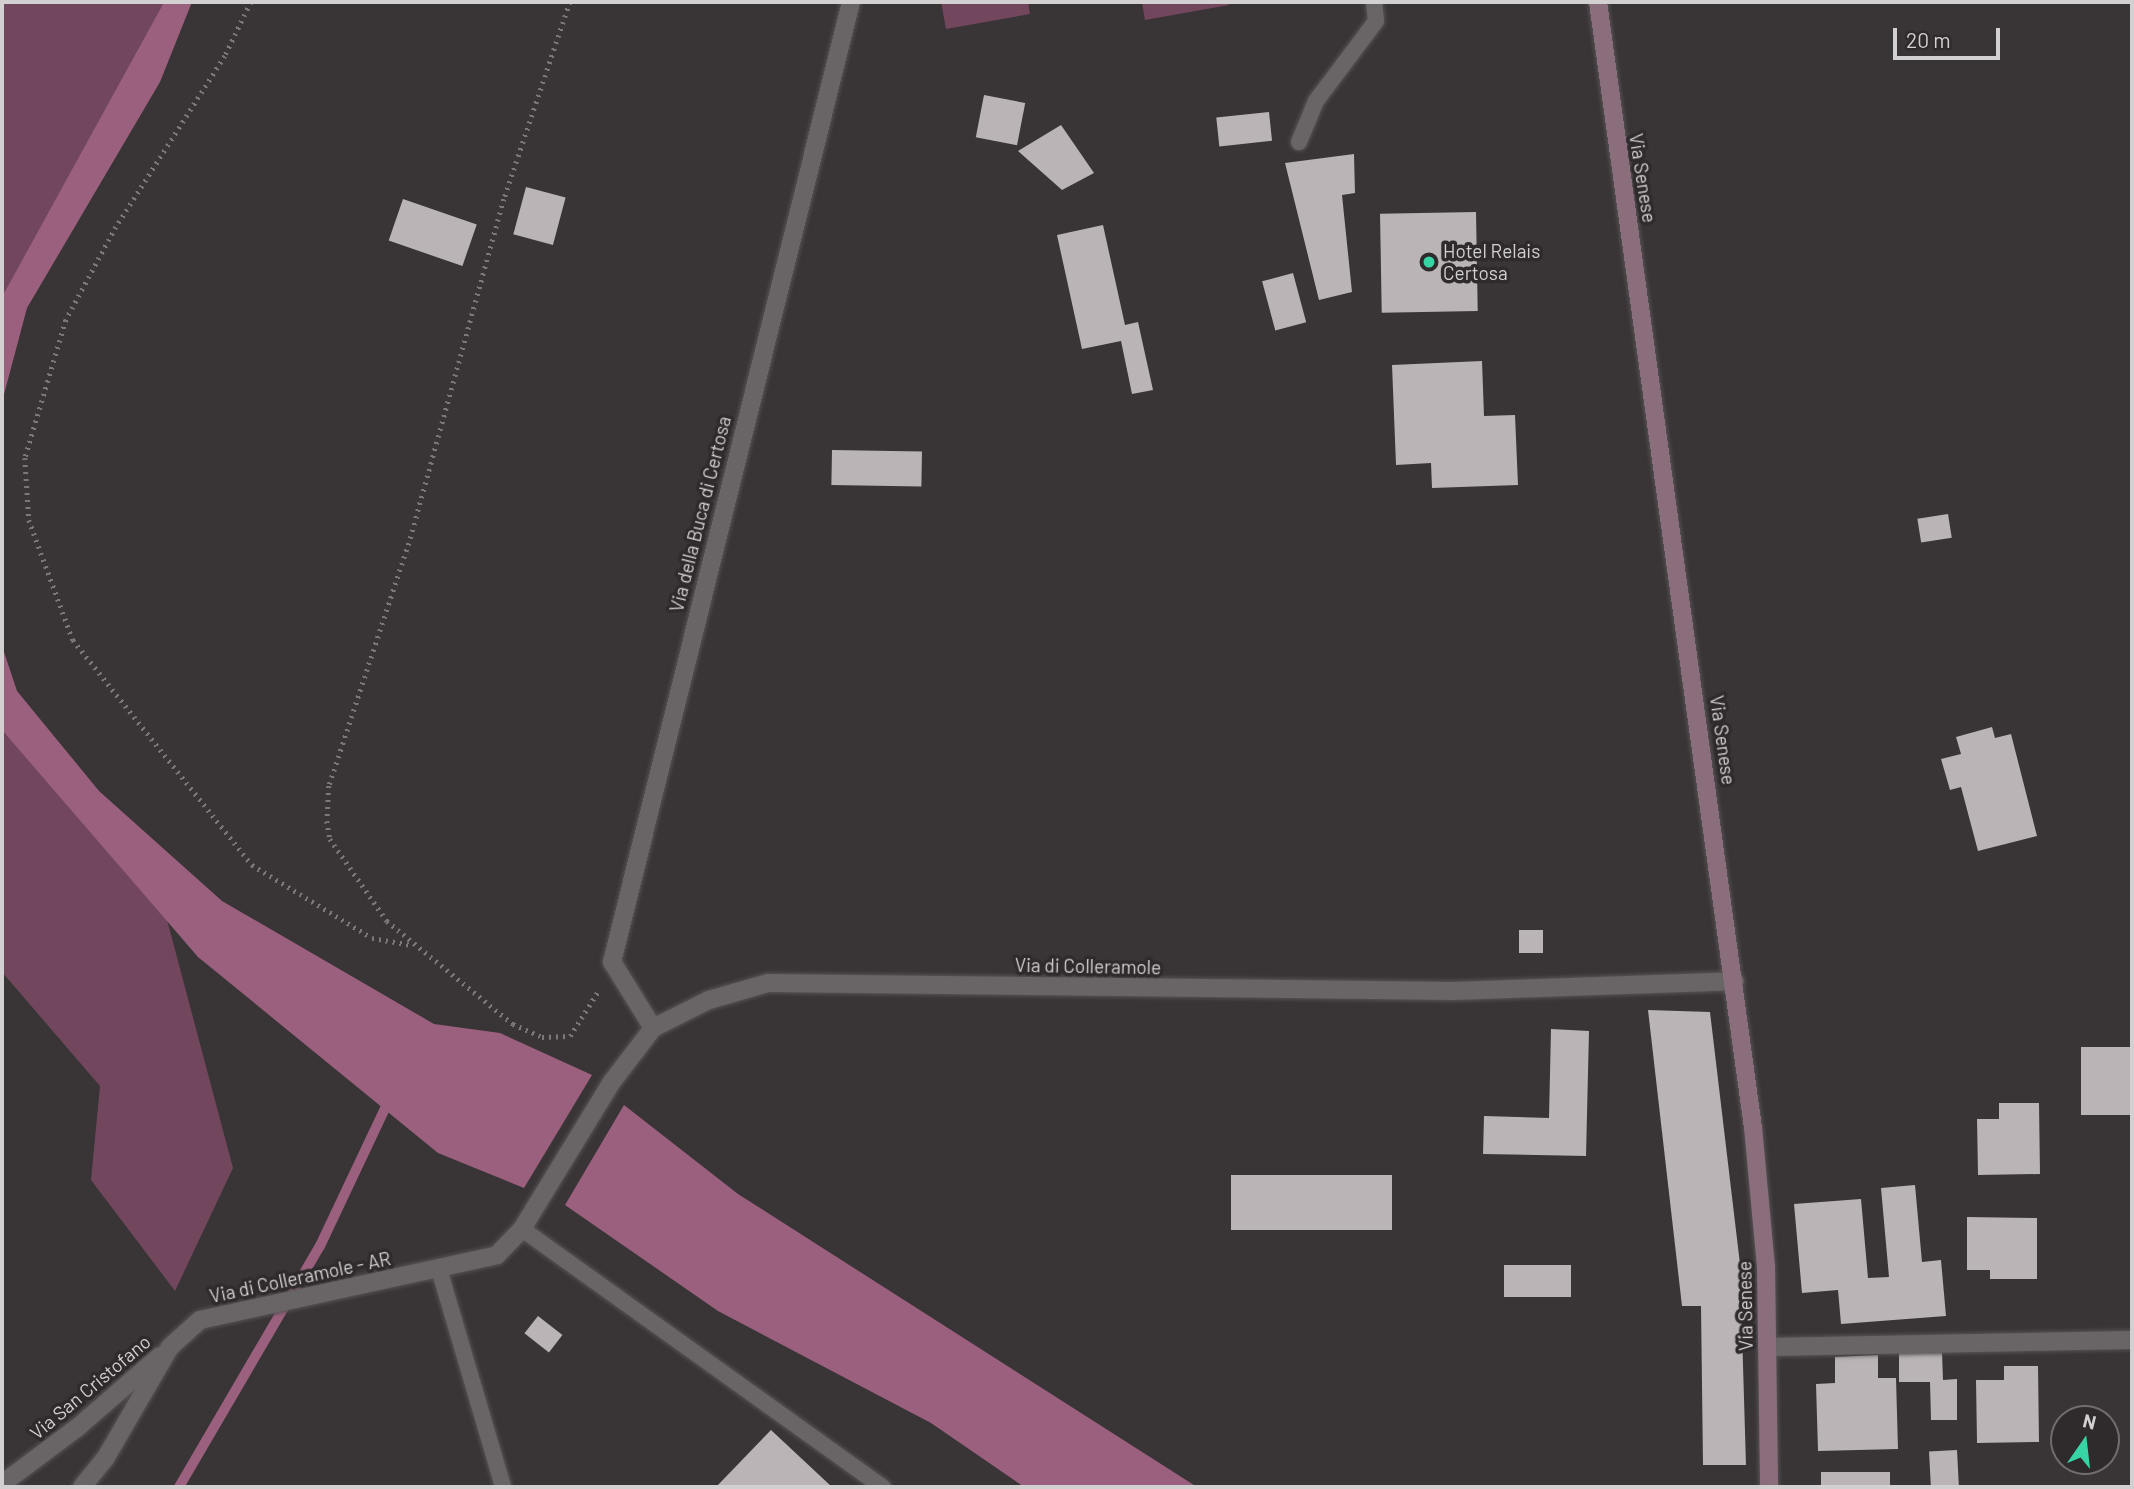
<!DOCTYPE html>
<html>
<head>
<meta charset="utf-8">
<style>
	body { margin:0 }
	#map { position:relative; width:2134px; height:1489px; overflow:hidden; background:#393436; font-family:Barlow,sans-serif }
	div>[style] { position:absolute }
	.green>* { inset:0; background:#72475d }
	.water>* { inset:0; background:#9b607e }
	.stream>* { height:10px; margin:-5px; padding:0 5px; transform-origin:5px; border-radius:5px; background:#9b607e }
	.building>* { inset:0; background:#bab4b6; transform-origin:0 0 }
	.path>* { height:4.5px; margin-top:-2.25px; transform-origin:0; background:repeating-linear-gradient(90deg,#7c7879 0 2px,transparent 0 7px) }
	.roads { filter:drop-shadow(0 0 2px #565254) drop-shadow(0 0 2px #565254) }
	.lane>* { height:16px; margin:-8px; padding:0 8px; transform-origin:8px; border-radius:8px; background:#696466 }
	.street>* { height:18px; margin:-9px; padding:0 9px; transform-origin:9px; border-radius:9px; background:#696466 }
	.secondary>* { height:18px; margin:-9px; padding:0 9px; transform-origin:9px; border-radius:9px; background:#8a6e7c }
	.dots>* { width:19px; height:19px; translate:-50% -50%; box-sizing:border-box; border:4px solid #2f2a2c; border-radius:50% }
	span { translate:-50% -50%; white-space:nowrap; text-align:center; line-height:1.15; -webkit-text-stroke:7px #2f2a2c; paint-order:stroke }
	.street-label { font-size:19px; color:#d3d0d1 }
	.poi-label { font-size:19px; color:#d3d0d1 }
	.left { translate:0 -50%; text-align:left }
	.frame { position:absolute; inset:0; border:4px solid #d3d0d1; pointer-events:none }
	.north { position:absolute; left:2050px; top:1405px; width:70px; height:70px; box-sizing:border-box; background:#2f2a2c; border:2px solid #716c6e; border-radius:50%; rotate:14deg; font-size:19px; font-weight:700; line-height:28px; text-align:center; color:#d3d0d1 }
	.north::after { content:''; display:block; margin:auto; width:24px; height:32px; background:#37d4a6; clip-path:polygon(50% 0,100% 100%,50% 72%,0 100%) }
	.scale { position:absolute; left:1893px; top:28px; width:107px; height:32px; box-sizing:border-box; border:4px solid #d3d0d1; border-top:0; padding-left:9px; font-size:21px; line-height:24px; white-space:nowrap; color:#d3d0d1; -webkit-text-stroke:5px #2f2a2c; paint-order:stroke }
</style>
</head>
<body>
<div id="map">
	<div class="green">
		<div style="clip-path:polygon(2px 2px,164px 2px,2px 298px)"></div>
		<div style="clip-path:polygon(941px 2px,1028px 2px,1030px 14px,946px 29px)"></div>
		<div style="clip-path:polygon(1142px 2px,1228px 2px,1229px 5px,1145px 20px)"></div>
		<div style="clip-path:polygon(2px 730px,166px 916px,233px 1168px,175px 1291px,91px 1180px,100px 1086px,2px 972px)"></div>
	</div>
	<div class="water">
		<div style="clip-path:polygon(164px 2px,192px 2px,160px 82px,27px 308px,2px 402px,2px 297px)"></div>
		<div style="clip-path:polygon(2px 646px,17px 691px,99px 791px,222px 901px,434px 1024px,500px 1033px,592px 1075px,524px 1188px,438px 1153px,198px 957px,2px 730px)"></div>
		<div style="clip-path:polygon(624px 1105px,738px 1194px,1197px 1487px,1024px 1487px,931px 1423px,718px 1311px,565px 1205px)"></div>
	</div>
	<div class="stream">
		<div style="left:179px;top:1487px;width:279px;rotate:-59.7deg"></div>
		<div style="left:320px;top:1246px;width:166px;rotate:-64.7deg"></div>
	</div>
	<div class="building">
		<div style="left:984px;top:95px;width:42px;height:43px;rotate:11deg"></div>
		<div style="left:1269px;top:112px;width:29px;height:53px;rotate:84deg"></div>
		<div style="clip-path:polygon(1061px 125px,1094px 173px,1062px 190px,1018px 151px)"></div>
		<div style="clip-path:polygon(1354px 154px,1355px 193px,1342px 195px,1352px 292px,1319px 300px,1285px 163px)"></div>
		<div style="left:526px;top:187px;width:41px;height:49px;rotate:15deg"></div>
		<div style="left:403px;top:199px;width:78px;height:44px;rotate:19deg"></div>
		<div style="left:1476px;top:212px;width:99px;height:96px;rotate:89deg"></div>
		<div style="clip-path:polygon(1103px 225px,1125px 325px,1138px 322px,1153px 390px,1132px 394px,1121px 341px,1082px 349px,1057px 235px)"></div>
		<div style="left:1293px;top:273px;width:51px;height:32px;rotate:75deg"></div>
		<div style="clip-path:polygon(1482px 361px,1484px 416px,1515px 415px,1518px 485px,1432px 488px,1431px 463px,1396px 465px,1392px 365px)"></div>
		<div style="left:832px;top:450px;width:90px;height:35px;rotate:1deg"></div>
		<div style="left:1948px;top:514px;width:24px;height:31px;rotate:81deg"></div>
		<div style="clip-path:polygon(1992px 727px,1995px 738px,2011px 734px,2037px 836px,1978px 851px,1961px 787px,1950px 790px,1941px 759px,1961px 754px,1956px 737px)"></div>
		<div style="left:1543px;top:930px;width:23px;height:24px;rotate:90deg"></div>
		<div style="clip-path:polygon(1648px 1010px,1710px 1012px,1740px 1264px,1746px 1465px,1703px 1465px,1701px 1306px,1682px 1306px)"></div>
		<div style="clip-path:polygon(1551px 1029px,1589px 1031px,1586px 1156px,1483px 1154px,1484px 1116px,1549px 1118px)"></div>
		<div style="left:2132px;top:1047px;width:68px;height:51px;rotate:90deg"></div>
		<div style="clip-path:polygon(1999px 1103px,2039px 1103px,2040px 1174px,1978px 1175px,1977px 1119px,1999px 1119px)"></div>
		<div style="left:1392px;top:1175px;width:55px;height:161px;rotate:90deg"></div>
		<div style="clip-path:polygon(1915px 1185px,1922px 1262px,1941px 1260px,1946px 1316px,1841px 1324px,1838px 1290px,1802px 1293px,1794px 1204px,1861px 1199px,1868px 1278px,1889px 1277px,1881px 1188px)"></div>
		<div style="clip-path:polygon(1967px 1217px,2037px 1218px,2037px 1279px,1990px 1279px,1990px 1270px,1967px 1270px)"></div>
		<div style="left:1504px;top:1265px;width:67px;height:32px"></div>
		<div style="left:538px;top:1316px;width:31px;height:22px;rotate:38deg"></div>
		<div style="clip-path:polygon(1942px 1352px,1943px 1380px,1957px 1379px,1957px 1420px,1931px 1420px,1930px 1382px,1899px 1382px,1899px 1353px)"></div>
		<div style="clip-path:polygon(1878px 1355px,1878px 1378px,1896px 1378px,1898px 1449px,1818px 1451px,1816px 1384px,1835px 1383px,1835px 1357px)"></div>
		<div style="clip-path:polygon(2004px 1366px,2038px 1366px,2039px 1442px,1977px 1443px,1976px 1380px,2004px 1380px)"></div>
		<div style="clip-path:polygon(771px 1430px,832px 1487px,716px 1487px)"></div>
		<div style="left:1957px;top:1450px;width:37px;height:28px;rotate:87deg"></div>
		<div style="left:1821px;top:1472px;width:69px;height:15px"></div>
	</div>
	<div class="path">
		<div style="left:251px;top:2px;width:60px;rotate:115.7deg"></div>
		<div style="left:225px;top:56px;width:203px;rotate:122.5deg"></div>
		<div style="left:116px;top:227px;width:106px;rotate:118.3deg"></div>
		<div style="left:66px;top:320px;width:144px;rotate:106.5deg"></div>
		<div style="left:25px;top:458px;width:62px;rotate:86.3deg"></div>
		<div style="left:29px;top:520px;width:128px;rotate:69.9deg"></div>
		<div style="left:73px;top:640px;width:288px;rotate:51.5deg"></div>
		<div style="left:252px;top:865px;width:140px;rotate:31.3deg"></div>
		<div style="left:372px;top:938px;width:39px;rotate:10deg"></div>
		<div style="left:570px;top:2px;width:208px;rotate:108.5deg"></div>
		<div style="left:504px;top:199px;width:357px;rotate:105.4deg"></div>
		<div style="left:409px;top:543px;width:256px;rotate:108.2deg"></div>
		<div style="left:329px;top:786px;width:35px;rotate:93deg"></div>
		<div style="left:327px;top:821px;width:18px;rotate:81deg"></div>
		<div style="left:330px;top:839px;width:100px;rotate:55.2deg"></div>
		<div style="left:387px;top:921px;width:163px;rotate:39.3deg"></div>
		<div style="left:513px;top:1024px;width:32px;rotate:24deg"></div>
		<div style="left:542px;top:1037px;width:28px;rotate:-2deg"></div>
		<div style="left:570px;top:1036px;width:54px;rotate:-57.8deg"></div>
	</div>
	<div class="roads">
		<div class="lane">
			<div style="left:1299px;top:142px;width:44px;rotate:-67.5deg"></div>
			<div style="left:1316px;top:101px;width:100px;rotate:-53.1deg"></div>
			<div style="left:1376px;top:21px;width:19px;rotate:-96deg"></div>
			<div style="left:522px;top:1229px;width:444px;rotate:35.6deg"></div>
			<div style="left:439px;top:1269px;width:227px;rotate:73.6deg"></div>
		</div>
		<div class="street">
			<div style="left:653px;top:1028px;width:78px;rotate:-121.8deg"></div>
			<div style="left:612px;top:962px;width:989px;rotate:-76.02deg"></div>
			<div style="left:1767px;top:1347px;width:365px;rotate:-1.1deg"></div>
			<div style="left:2px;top:1484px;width:95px;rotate:-36.9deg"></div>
			<div style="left:78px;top:1427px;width:108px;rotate:-40.9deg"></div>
			<div style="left:82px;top:1487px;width:36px;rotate:-51deg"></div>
			<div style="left:105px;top:1459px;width:129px;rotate:-59.9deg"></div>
			<div style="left:170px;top:1347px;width:40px;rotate:-42deg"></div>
			<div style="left:200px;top:1320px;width:304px;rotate:-12.3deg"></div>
			<div style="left:497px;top:1255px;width:36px;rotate:-46deg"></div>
			<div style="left:522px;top:1229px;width:171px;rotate:-58.6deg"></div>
			<div style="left:611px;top:1083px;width:69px;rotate:-52.6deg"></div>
			<div style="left:653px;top:1028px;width:63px;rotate:-26.6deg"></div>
			<div style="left:709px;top:1000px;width:61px;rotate:-16.1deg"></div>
			<div style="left:768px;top:983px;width:685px;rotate:0.67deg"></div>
			<div style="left:1453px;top:991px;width:282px;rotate:-2deg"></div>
		</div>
		<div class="secondary">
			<div style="left:1598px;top:2px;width:1136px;rotate:82.16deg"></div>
			<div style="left:1753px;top:1127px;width:140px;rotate:84.7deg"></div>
			<div style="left:1766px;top:1266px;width:221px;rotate:89.2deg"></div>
		</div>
	</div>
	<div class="dots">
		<div style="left:1429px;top:262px;background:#37d4a6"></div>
	</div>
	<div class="street-label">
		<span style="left:1643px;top:178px;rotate:81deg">Via Senese</span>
		<span style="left:700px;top:514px;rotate:-76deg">Via della Buca di Certosa</span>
		<span style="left:1723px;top:740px;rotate:82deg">Via Senese</span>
		<span style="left:1088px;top:966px;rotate:1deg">Via di Colleramole</span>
		<span style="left:300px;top:1277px;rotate:-12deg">Via di Colleramole - AR</span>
		<span style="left:1745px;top:1306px;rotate:-91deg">Via Senese</span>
		<span style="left:90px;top:1387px;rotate:-40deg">Via San Cristofano</span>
	</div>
	<div class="poi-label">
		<span class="left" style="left:1443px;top:262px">Hotel Relais<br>Certosa</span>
	</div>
	<div class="frame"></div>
	<div class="north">N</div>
	<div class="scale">20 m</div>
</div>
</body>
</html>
